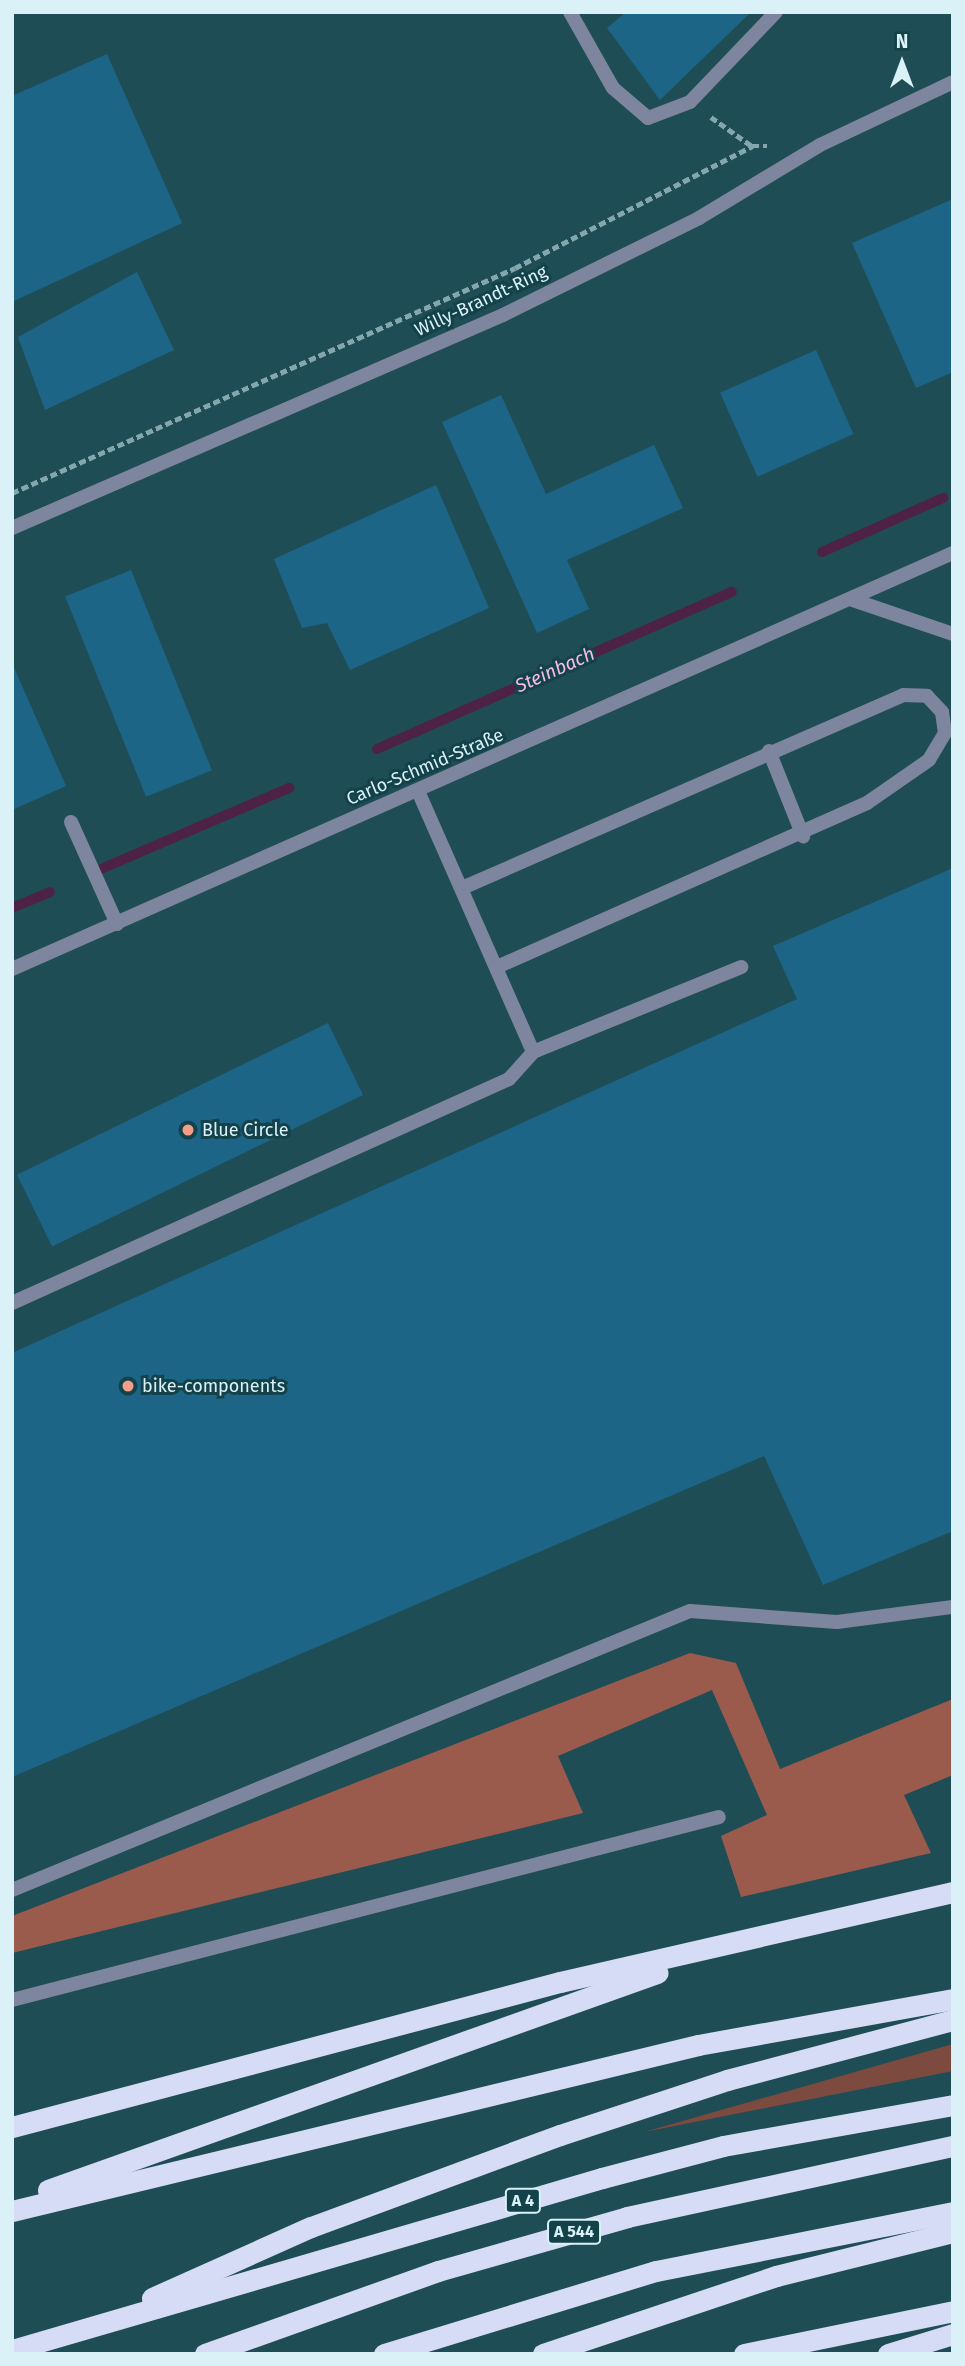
<!DOCTYPE html>
<html>
<head>
<meta charset="utf-8">
<style>
	body { margin:0 }
	#map { position:relative; width:965px; height:2366px; overflow:hidden; background:#1f4d56; font-family:"Fira Sans",sans-serif }
	div>[style] { position:absolute }
	.green>* { inset:0; background:#7d4a3f }
	.forest>* { inset:0; background:#9a5b4d }
	.stream>* { height:10px; margin:-5px; padding:0 5px; transform-origin:5px; border-radius:5px; background:#4e2147 }
	.building>* { inset:0; background:#1d6586; transform-origin:0 0 }
	.path>* { height:4.5px; margin-top:-2.25px; transform-origin:0; background:repeating-linear-gradient(90deg,#84a7ad 0 7px,transparent 0 10.5px) }
	.service>* { height:14px; margin:-7px; padding:0 7px; transform-origin:7px; border-radius:7px; background:#7e859e }
	.minor>* { height:14px; margin:-7px; padding:0 7px; transform-origin:7px; border-radius:7px; background:#7e859e }
	.tertiary>* { height:14px; margin:-7px; padding:0 7px; transform-origin:7px; border-radius:7px; background:#7e859e }
	.motorway>* { height:21px; margin:-10.5px; padding:0 10.5px; transform-origin:10.5px; border-radius:10.5px; background:#d6dcf5 }
	.dots>* { width:19px; height:19px; translate:-50% -50%; box-sizing:border-box; border:4px solid #13424b; border-radius:50% }
	span { translate:-50% -50%; white-space:nowrap; text-align:center; line-height:1.15; -webkit-text-stroke:6px #13424b; paint-order:stroke }
	.shield-label span { padding:2px 5px; background:#13424b; border:2px solid; border-radius:5px; -webkit-text-stroke-width:0 }
	.shield-label { font-size:16px; color:#daf2f7; font-weight:700 }
	.street-label { font-size:18px; color:#daf2f7 }
	.poi-label { font-size:18px; color:#daf2f7 }
	.left { translate:0 -50%; text-align:left }
	.water-label { font-size:19px; color:#f7bbeb; font-style:italic }
	.frame { position:absolute; inset:0; border:14px solid #daf2f7; pointer-events:none }
	.north { position:absolute; left:867px; top:28px; width:70px; height:70px; -webkit-text-stroke:5px #13424b; paint-order:stroke; rotate:0deg; font-size:19px; font-weight:700; line-height:28px; text-align:center; color:#daf2f7 }
	.north::after { content:''; display:block; margin:auto; width:24px; height:32px; background:#daf2f7; clip-path:polygon(50% 0,100% 100%,50% 72%,0 100%) }
</style>
</head>
<body>
<div id="map">
	<div class="green">
		<div style="clip-path:polygon(953px 2044px,953px 2071px,644px 2132px)"></div>
	</div>
	<div class="forest">
		<div style="clip-path:polygon(690px 1653px,736px 1663px,780px 1769px,953px 1699px,953px 1775px,904px 1795px,931px 1853px,741px 1897px,721px 1836px,767px 1815px,712px 1690px,558px 1756px,583px 1813px,12px 1953px,12px 1916px)"></div>
	</div>
	<div class="stream">
		<div style="left:822px;top:552px;width:133px;rotate:-24.1deg"></div>
		<div style="left:377px;top:749px;width:388px;rotate:-23.9deg"></div>
		<div style="left:101px;top:869px;width:205px;rotate:-23.3deg"></div>
		<div style="left:12px;top:908px;width:41px;rotate:-22.8deg"></div>
	</div>
	<div class="building">
		<div style="clip-path:polygon(626px 12px,751px 12px,660px 100px,607px 28px)"></div>
		<div style="clip-path:polygon(107px 54px,182px 223px,12px 302px,12px 96px)"></div>
		<div style="clip-path:polygon(953px 199px,953px 372px,916px 388px,852px 243px)"></div>
		<div style="clip-path:polygon(137px 272px,174px 350px,45px 410px,18px 337px)"></div>
		<div style="left:816px;top:350px;width:92px;height:105px;rotate:66deg"></div>
		<div style="clip-path:polygon(501px 395px,546px 494px,654px 445px,683px 508px,567px 560px,589px 609px,537px 633px,442px 422px)"></div>
		<div style="clip-path:polygon(436px 485px,489px 608px,350px 670px,327px 623px,302px 628px,274px 559px)"></div>
		<div style="left:131px;top:570px;width:216px;height:71px;rotate:68deg"></div>
		<div style="clip-path:polygon(12px 663px,66px 786px,12px 810px)"></div>
		<div style="clip-path:polygon(953px 868px,953px 1531px,823px 1585px,764px 1456px,12px 1777px,12px 1353px,797px 999px,773px 946px)"></div>
		<div style="left:328px;top:1023px;width:80px;height:346px;rotate:64deg"></div>
	</div>
	<div class="path">
		<div style="left:711px;top:117px;width:50px;rotate:35.3deg"></div>
		<div style="left:12px;top:493px;width:551px;rotate:-24.1deg"></div>
		<div style="left:515px;top:268px;width:267px;rotate:-27.2deg"></div>
		<div style="left:752px;top:146px;width:15px"></div>
	</div>
	<div class="service">
		<div style="left:570px;top:12px;width:87px;rotate:60.5deg"></div>
		<div style="left:613px;top:88px;width:46px;rotate:40.6deg"></div>
		<div style="left:648px;top:118px;width:45px;rotate:-20.9deg"></div>
		<div style="left:690px;top:102px;width:124px;rotate:-46.3deg"></div>
		<div style="left:769px;top:751px;width:92px;rotate:68.2deg"></div>
		<div style="left:418px;top:791px;width:285px;rotate:66.2deg"></div>
		<div style="left:71px;top:822px;width:112px;rotate:65.7deg"></div>
		<div style="left:462px;top:888px;width:481px;rotate:-23.6deg"></div>
		<div style="left:903px;top:695px;width:24px;rotate:2deg"></div>
		<div style="left:927px;top:696px;width:22px;rotate:47deg"></div>
		<div style="left:942px;top:712px;width:21px;rotate:82deg"></div>
		<div style="left:945px;top:733px;width:31px;rotate:121deg"></div>
		<div style="left:929px;top:760px;width:75px;rotate:145.3deg"></div>
		<div style="left:867px;top:803px;width:405px;rotate:156.1deg"></div>
		<div style="left:12px;top:1303px;width:545px;rotate:-24.26deg"></div>
		<div style="left:509px;top:1079px;width:36px;rotate:-48deg"></div>
		<div style="left:533px;top:1052px;width:225px;rotate:-22.2deg"></div>
		<div style="left:12px;top:1890px;width:733px;rotate:-22.37deg"></div>
		<div style="left:690px;top:1611px;width:147px;rotate:4.3deg"></div>
		<div style="left:837px;top:1622px;width:117px;rotate:-7.4deg"></div>
		<div style="left:12px;top:2000px;width:730px;rotate:-14.51deg"></div>
	</div>
	<div class="minor">
		<div style="left:853px;top:600px;width:106px;rotate:18.8deg"></div>
		<div style="left:12px;top:969px;width:1029px;rotate:-23.85deg"></div>
	</div>
	<div class="tertiary">
		<div style="left:12px;top:528px;width:535px;rotate:-23.45deg"></div>
		<div style="left:503px;top:315px;width:219px;rotate:-26.3deg"></div>
		<div style="left:699px;top:218px;width:141px;rotate:-31.1deg"></div>
		<div style="left:820px;top:145px;width:147px;rotate:-25.3deg"></div>
	</div>
	<div class="motorway">
		<div style="left:12px;top:2127px;width:567px;rotate:-14.82deg"></div>
		<div style="left:560px;top:1982px;width:403px;rotate:-12.9deg"></div>
		<div style="left:48px;top:2190px;width:647px;rotate:-19.61deg"></div>
		<div style="left:12px;top:2211px;width:706px;rotate:-13.6deg"></div>
		<div style="left:698px;top:2045px;width:259px;rotate:-10.2deg"></div>
		<div style="left:152px;top:2298px;width:174px;rotate:-24.1deg"></div>
		<div style="left:311px;top:2227px;width:265px;rotate:-20.3deg"></div>
		<div style="left:560px;top:2135px;width:176px;rotate:-18.2deg"></div>
		<div style="left:727px;top:2080px;width:234px;rotate:-14.9deg"></div>
		<div style="left:12px;top:2350px;width:615px;rotate:-16.25deg"></div>
		<div style="left:602px;top:2178px;width:125px;rotate:-14.8deg"></div>
		<div style="left:723px;top:2146px;width:234px;rotate:-10.1deg"></div>
		<div style="left:205px;top:2354px;width:247px;rotate:-19.6deg"></div>
		<div style="left:438px;top:2271px;width:197px;rotate:-15.9deg"></div>
		<div style="left:627px;top:2217px;width:334px;rotate:-12.3deg"></div>
		<div style="left:384px;top:2354px;width:284px;rotate:-17deg"></div>
		<div style="left:656px;top:2271px;width:303px;rotate:-11.2deg"></div>
		<div style="left:543px;top:2354px;width:246px;rotate:-18.5deg"></div>
		<div style="left:776px;top:2276px;width:182px;rotate:-14deg"></div>
		<div style="left:744px;top:2354px;width:213px;rotate:-11.6deg"></div>
		<div style="left:888px;top:2354px;width:68px;rotate:-17.1deg"></div>
	</div>
	<div class="dots">
		<div style="left:188px;top:1130px;background:#f49e8a"></div>
		<div style="left:128px;top:1386px;background:#f49e8a"></div>
	</div>
	<div class="shield-label">
		<span style="left:523px;top:2201px">A 4</span>
		<span style="left:574px;top:2232px">A 544</span>
	</div>
	<div class="street-label">
		<span style="left:481px;top:301px;rotate:-25deg">Willy-Brandt-Ring</span>
		<span style="left:425px;top:767px;rotate:-23deg">Carlo-Schmid-Straße</span>
	</div>
	<div class="poi-label">
		<span class="left" style="left:202px;top:1130px">Blue Circle</span>
		<span class="left" style="left:142px;top:1386px">bike-components</span>
	</div>
	<div class="water-label">
		<span style="left:555px;top:670px;rotate:-24deg">Steinbach</span>
	</div>
	<div class="frame"></div>
	<div class="north">N</div>
</div>
</body>
</html>
